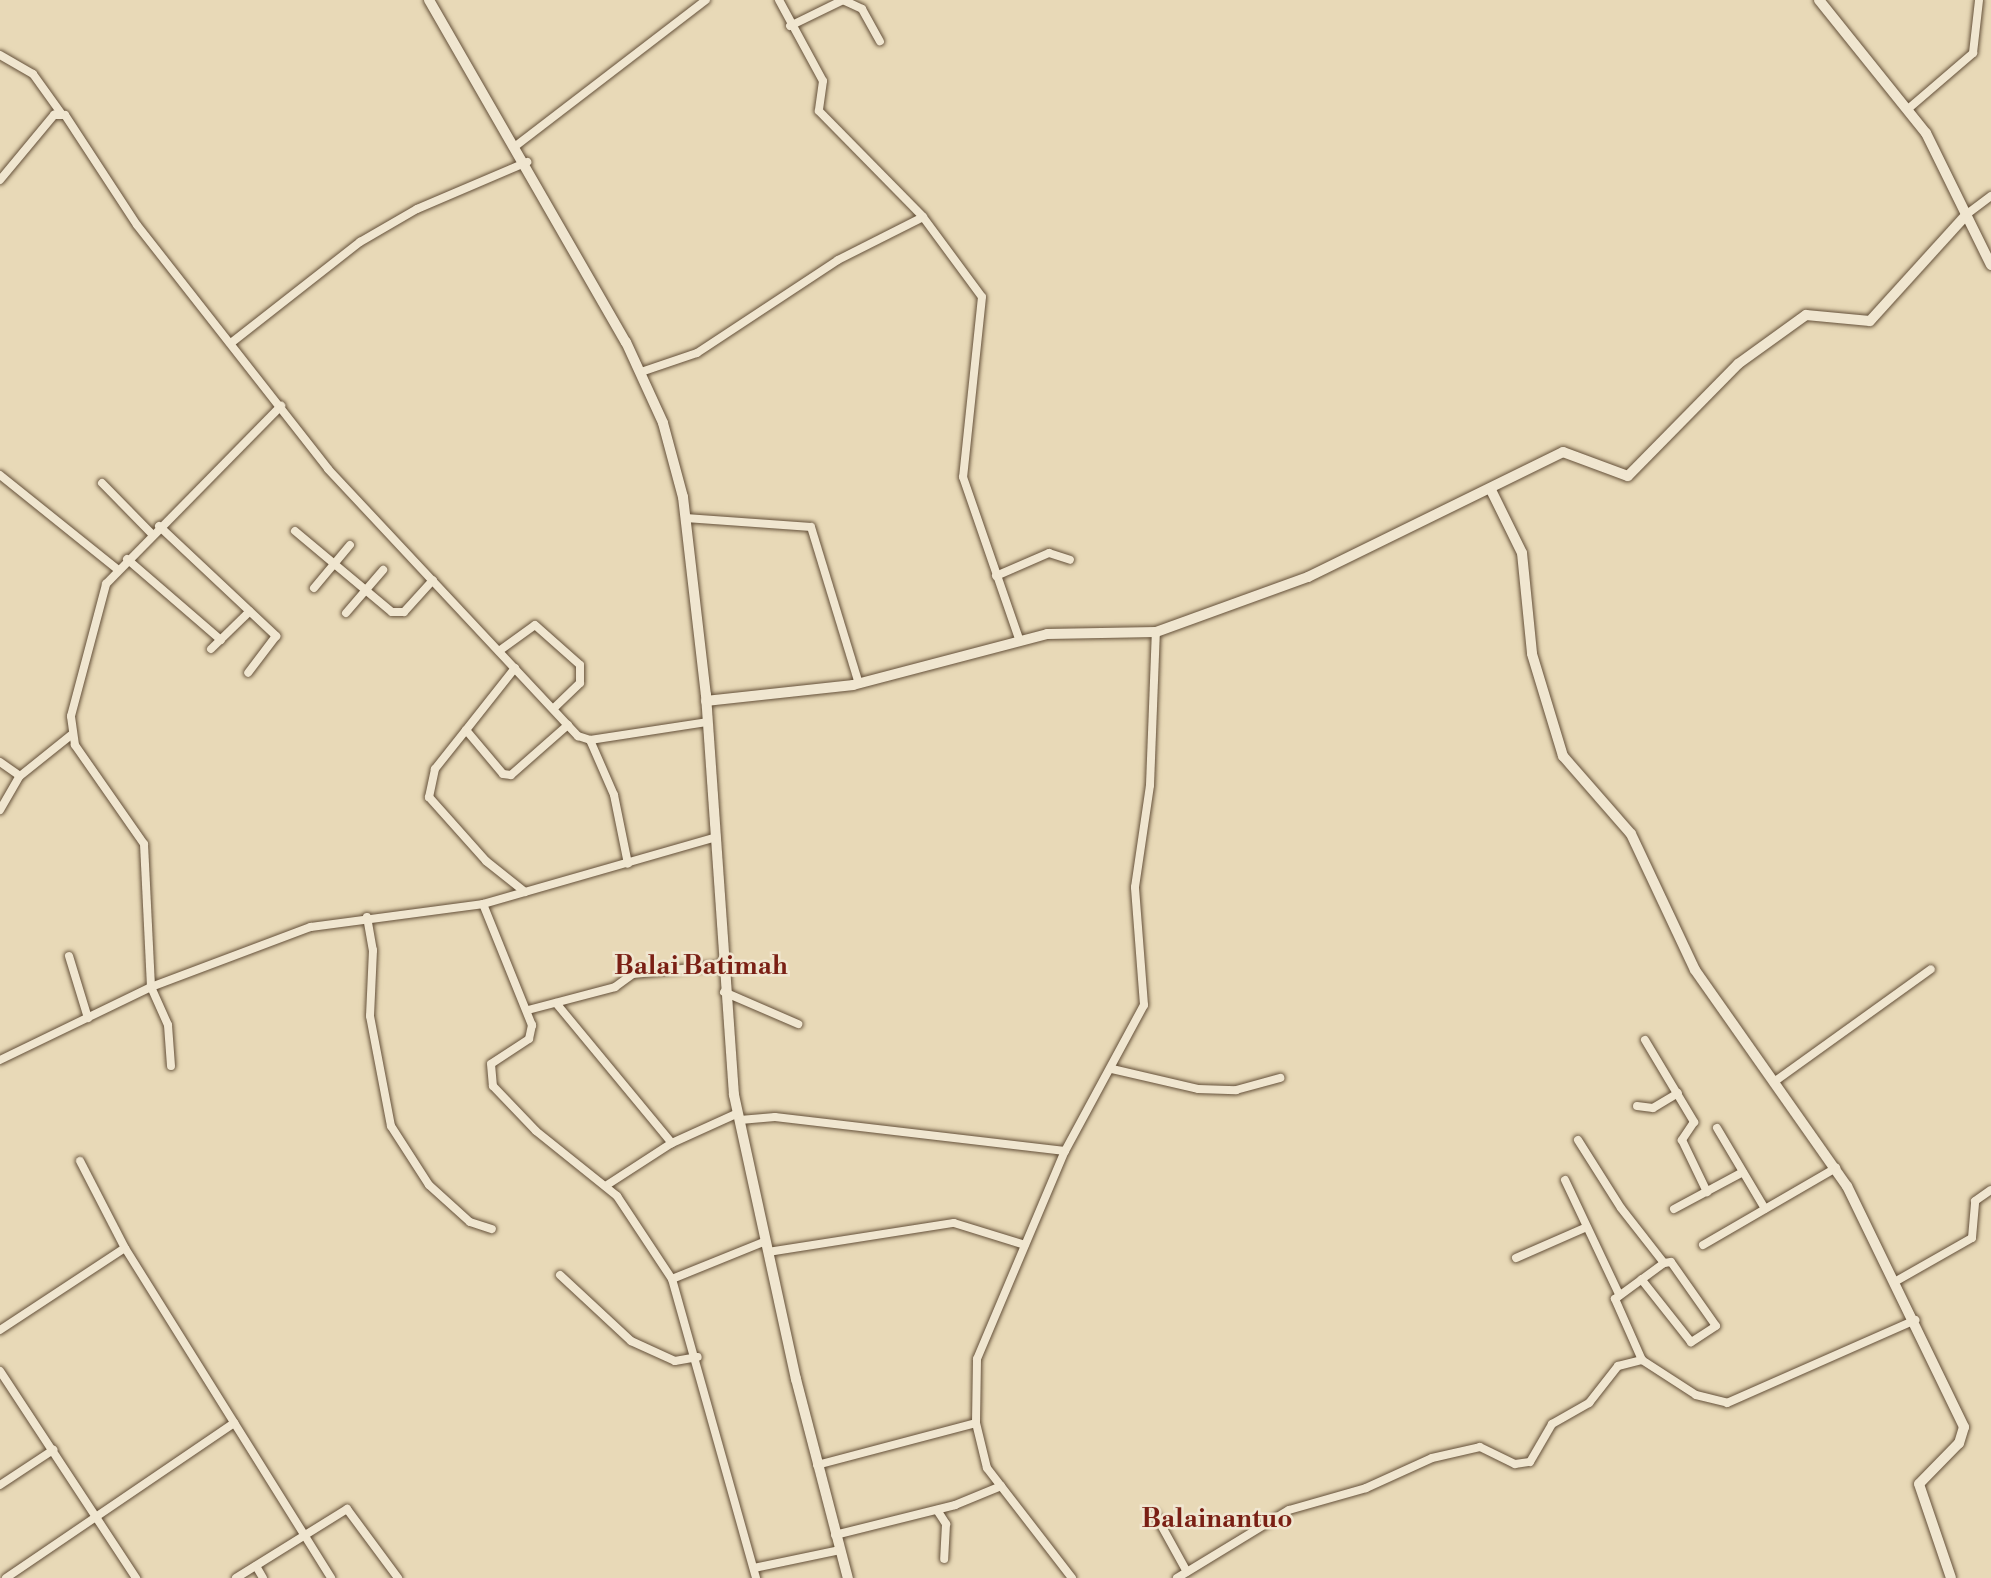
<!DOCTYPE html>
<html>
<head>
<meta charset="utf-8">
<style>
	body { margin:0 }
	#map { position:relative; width:1991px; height:1578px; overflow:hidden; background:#e8d9b7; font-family:"Libre Bodoni",serif }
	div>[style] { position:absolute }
	.roads { filter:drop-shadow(0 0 2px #645039) drop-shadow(0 0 2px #645039) }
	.street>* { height:8px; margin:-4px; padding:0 4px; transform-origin:4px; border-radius:4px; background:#f0e6d0 }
	.secondary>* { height:10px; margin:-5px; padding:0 5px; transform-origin:5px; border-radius:5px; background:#f0e6d0 }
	span { translate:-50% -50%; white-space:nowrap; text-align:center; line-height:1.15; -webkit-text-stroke:5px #f0e6d0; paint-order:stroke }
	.quarter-label { font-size:26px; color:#7a1f14; font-weight:700 }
</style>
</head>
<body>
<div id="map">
	<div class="roads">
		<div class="street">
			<div style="left:779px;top:0;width:92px;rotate:61.5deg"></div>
			<div style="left:823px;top:81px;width:30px;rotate:98deg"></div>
			<div style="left:819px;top:111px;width:148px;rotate:45.5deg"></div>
			<div style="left:923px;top:217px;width:99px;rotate:53.6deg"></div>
			<div style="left:982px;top:297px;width:181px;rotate:96deg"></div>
			<div style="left:963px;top:477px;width:171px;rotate:70.9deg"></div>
			<div style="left:843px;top:0;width:21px;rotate:25deg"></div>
			<div style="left:862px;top:9px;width:37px;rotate:61deg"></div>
			<div style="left:790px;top:26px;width:59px;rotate:-26.1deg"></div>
			<div style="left:0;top:55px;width:38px;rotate:30deg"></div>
			<div style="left:33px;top:74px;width:48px;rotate:54.3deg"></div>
			<div style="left:1908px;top:109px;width:86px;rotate:-40.7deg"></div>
			<div style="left:1973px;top:53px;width:53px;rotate:-83.5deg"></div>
			<div style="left:517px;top:145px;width:238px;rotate:-37.5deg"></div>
			<div style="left:0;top:180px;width:85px;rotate:-50.3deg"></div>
			<div style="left:54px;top:115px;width:11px"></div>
			<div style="left:65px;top:115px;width:131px;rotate:56.8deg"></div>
			<div style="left:137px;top:225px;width:310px;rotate:51.9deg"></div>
			<div style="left:328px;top:469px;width:366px;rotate:46.9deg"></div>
			<div style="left:578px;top:736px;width:13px;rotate:18deg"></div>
			<div style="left:590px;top:740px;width:118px;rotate:-8.7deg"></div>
			<div style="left:1967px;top:214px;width:30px;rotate:-37deg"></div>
			<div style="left:231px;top:343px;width:164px;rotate:-38.1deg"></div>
			<div style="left:360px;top:242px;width:66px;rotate:-30.1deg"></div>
			<div style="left:417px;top:209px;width:120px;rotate:-23.1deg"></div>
			<div style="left:641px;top:372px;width:59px;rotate:-18.7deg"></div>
			<div style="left:697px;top:353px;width:169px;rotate:-33.4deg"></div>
			<div style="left:838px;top:260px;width:95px;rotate:-26.8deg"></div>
			<div style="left:0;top:475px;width:150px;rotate:38.8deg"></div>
			<div style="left:102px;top:483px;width:71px;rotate:45.6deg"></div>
			<div style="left:686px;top:518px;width:125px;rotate:4.1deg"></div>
			<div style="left:811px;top:527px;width:164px;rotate:73deg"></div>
			<div style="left:159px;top:526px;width:161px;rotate:43.2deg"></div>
			<div style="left:276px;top:636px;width:46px;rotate:127.1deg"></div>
			<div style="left:295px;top:531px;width:126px;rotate:39.9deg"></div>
			<div style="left:392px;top:612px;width:12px"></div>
			<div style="left:404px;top:612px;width:43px;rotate:-47.8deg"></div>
			<div style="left:127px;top:559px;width:124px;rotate:40.8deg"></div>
			<div style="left:996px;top:576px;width:58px;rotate:-23.5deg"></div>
			<div style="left:1049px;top:553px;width:22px;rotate:18deg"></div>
			<div style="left:314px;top:588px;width:56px;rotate:-50.1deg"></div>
			<div style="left:346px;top:613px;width:57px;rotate:-49.3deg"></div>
			<div style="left:211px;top:649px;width:54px;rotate:-44.3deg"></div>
			<div style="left:499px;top:651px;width:44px;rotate:-35.8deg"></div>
			<div style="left:535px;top:625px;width:60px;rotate:41.6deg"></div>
			<div style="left:580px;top:665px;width:18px;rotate:90deg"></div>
			<div style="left:580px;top:683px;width:37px;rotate:136deg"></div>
			<div style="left:515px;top:668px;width:79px;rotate:128.3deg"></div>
			<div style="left:466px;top:730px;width:57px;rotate:49.9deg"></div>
			<div style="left:503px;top:774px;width:8px;rotate:7deg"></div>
			<div style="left:511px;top:775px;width:76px;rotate:-41.3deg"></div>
			<div style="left:466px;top:730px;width:50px;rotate:128.5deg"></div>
			<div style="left:435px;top:769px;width:29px;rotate:102deg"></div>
			<div style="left:429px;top:797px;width:86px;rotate:48.3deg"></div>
			<div style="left:486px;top:861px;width:50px;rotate:38.5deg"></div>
			<div style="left:590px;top:740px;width:60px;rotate:66.4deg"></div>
			<div style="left:614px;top:795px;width:70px;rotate:78.5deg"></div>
			<div style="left:0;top:762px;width:24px;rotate:35deg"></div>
			<div style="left:0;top:810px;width:39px;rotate:-60deg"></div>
			<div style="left:20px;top:776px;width:65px;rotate:-38.8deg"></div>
			<div style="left:483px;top:904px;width:131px;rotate:68deg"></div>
			<div style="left:532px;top:1025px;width:14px;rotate:102deg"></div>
			<div style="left:529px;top:1039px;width:45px;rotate:146.7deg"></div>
			<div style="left:491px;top:1064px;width:22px;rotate:85deg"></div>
			<div style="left:493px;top:1086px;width:62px;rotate:46.3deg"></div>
			<div style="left:536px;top:1131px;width:104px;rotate:38.7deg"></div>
			<div style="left:617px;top:1196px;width:100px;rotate:56.5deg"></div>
			<div style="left:672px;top:1279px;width:311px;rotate:74.3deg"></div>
			<div style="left:367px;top:917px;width:34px;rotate:80deg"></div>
			<div style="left:373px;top:950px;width:66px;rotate:92.6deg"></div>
			<div style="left:370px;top:1016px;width:112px;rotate:79.2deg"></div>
			<div style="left:391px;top:1126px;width:70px;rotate:57.2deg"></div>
			<div style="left:429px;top:1185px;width:55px;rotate:42.1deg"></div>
			<div style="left:470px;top:1222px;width:23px;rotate:18deg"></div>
			<div style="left:69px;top:956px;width:65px;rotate:73deg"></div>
			<div style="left:724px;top:992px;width:81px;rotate:23.4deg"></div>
			<div style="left:556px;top:1003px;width:182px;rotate:50.4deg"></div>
			<div style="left:528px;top:1010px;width:90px;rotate:-14.8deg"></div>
			<div style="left:615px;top:987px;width:22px;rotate:-36deg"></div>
			<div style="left:633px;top:974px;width:89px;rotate:-5.8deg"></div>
			<div style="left:1645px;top:1040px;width:96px;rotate:59.1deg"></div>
			<div style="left:1694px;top:1122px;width:22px;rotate:124deg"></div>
			<div style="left:1682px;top:1140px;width:58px;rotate:64.3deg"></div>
			<div style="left:0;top:1060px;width:168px;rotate:-25.8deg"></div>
			<div style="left:151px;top:987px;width:171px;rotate:-20.6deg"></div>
			<div style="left:311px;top:927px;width:174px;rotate:-7.6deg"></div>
			<div style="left:483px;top:904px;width:239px;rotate:-16deg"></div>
			<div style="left:171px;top:1066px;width:41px;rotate:-94.2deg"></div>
			<div style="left:168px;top:1025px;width:42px;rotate:-114.1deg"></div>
			<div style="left:151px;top:987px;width:143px;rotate:-92.8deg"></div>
			<div style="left:144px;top:844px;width:121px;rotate:-124.9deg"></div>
			<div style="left:75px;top:745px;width:29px;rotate:-98deg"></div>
			<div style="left:71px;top:716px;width:137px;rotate:-75.1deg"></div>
			<div style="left:106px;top:584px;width:250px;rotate:-45.5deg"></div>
			<div style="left:1112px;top:1069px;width:88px;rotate:13.1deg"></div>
			<div style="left:1198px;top:1089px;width:38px;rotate:2deg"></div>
			<div style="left:1236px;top:1090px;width:46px;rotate:-15.3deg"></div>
			<div style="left:1774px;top:1082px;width:193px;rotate:-35.7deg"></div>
			<div style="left:1637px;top:1106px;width:16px;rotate:7deg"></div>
			<div style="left:1653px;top:1108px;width:29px;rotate:-31deg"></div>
			<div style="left:740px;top:1120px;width:35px;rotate:-5deg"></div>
			<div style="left:775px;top:1117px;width:292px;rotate:6.7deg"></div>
			<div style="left:1717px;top:1128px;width:94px;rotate:59.3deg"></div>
			<div style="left:1578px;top:1140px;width:80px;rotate:57.7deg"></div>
			<div style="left:1621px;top:1208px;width:70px;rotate:52deg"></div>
			<div style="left:1664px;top:1263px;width:7px;rotate:-8deg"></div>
			<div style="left:1671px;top:1262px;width:78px;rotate:54.9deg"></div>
			<div style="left:1716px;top:1326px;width:30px;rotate:147deg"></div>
			<div style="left:1691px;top:1342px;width:80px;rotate:-128.4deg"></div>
			<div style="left:80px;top:1161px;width:98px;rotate:62.7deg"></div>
			<div style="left:125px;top:1248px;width:389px;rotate:58deg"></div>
			<div style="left:1565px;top:1180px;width:126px;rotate:64.7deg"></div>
			<div style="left:607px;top:1185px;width:77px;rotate:-32.9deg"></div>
			<div style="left:672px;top:1143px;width:72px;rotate:-24.4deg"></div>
			<div style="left:1674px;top:1209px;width:78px;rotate:-28.2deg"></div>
			<div style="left:1703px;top:1245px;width:154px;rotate:-30.1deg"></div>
			<div style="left:768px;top:1252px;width:188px;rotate:-8.9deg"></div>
			<div style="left:954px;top:1223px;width:74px;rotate:17.2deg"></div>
			<div style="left:1516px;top:1258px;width:77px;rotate:-23.6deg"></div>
			<div style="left:560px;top:1275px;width:97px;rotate:42.9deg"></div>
			<div style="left:631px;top:1341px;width:48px;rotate:24.4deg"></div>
			<div style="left:675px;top:1361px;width:23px;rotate:-10deg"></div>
			<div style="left:672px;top:1279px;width:101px;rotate:-22deg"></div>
			<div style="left:1898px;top:1280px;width:85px;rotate:-29.6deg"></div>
			<div style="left:1972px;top:1238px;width:37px;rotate:-85deg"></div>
			<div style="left:1975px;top:1201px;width:19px;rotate:-35deg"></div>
			<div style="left:0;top:1330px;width:149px;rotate:-33.3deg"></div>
			<div style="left:1642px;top:1360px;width:67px;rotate:-113.9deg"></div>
			<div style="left:1615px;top:1299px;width:61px;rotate:-36.3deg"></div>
			<div style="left:0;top:1371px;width:248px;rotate:56.7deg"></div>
			<div style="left:976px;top:1423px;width:46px;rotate:76.3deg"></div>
			<div style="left:987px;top:1468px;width:139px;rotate:52.3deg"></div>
			<div style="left:817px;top:1465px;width:164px;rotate:-14.8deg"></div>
			<div style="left:976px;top:1423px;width:64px;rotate:-89.1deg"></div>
			<div style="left:977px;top:1359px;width:226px;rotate:-67.1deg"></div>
			<div style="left:1065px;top:1151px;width:166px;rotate:-61.6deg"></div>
			<div style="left:1144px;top:1005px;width:118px;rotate:-94.4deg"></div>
			<div style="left:1135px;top:887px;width:103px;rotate:-81.6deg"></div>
			<div style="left:1150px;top:785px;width:153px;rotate:-87.8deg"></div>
			<div style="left:0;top:1485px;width:64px;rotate:-33.4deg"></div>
			<div style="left:937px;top:1510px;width:17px;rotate:57deg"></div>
			<div style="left:946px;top:1524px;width:35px;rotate:93deg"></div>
			<div style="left:1155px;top:1514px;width:66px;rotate:61.1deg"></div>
			<div style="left:835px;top:1535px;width:124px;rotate:-14deg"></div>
			<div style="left:955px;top:1505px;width:50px;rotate:-22.4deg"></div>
			<div style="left:256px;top:1566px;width:14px;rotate:60deg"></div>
			<div style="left:754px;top:1568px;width:88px;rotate:-11.8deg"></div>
			<div style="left:6px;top:1578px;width:276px;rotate:-34.2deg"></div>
			<div style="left:236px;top:1578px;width:131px;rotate:-31.9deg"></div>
			<div style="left:347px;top:1509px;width:86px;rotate:53.5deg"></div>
			<div style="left:1177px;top:1578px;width:131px;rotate:-31.3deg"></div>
			<div style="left:1289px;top:1510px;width:80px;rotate:-15.9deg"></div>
			<div style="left:1366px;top:1488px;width:72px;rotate:-24.4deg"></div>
			<div style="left:1432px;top:1458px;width:49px;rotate:-12.9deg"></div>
			<div style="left:1480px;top:1447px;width:39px;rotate:26deg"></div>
			<div style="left:1515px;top:1464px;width:15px;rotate:-8deg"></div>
			<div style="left:1530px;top:1462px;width:44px;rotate:-59.9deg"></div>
			<div style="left:1552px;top:1424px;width:43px;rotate:-29.6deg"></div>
			<div style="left:1589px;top:1403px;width:47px;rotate:-51.9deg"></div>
			<div style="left:1618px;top:1366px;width:25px;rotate:-14deg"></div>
			<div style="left:1642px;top:1360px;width:64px;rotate:32.9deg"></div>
			<div style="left:1696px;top:1395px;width:32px;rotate:14deg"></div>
			<div style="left:1727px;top:1403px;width:206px;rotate:-23.8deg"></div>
		</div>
		<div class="secondary">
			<div style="left:429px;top:0;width:395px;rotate:60.1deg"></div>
			<div style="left:626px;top:342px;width:89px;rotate:65.4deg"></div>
			<div style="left:663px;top:423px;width:77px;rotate:74.9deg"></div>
			<div style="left:683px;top:497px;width:199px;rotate:83.4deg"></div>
			<div style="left:706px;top:695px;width:401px;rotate:86deg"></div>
			<div style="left:734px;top:1095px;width:291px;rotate:77.7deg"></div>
			<div style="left:796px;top:1379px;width:206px;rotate:75.4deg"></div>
			<div style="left:1819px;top:0;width:171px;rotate:51.2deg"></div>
			<div style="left:1926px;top:133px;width:147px;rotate:63.8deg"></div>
			<div style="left:1492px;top:492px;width:68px;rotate:63.8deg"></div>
			<div style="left:1522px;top:553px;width:101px;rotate:84.3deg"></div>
			<div style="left:1532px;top:654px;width:107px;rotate:73.1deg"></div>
			<div style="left:1563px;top:756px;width:103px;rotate:48.9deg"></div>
			<div style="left:1631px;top:834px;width:150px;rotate:64.8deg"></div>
			<div style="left:1695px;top:970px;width:264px;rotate:54.9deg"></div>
			<div style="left:1847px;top:1186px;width:268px;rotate:64.1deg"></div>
			<div style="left:1964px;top:1427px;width:17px;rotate:107deg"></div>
			<div style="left:1959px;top:1443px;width:57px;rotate:134.3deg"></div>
			<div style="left:1919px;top:1484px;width:99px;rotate:71.2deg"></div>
			<div style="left:706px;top:701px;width:148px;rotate:-6.2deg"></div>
			<div style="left:853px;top:685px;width:201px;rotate:-14.7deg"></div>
			<div style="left:1047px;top:634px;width:109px;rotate:-1.1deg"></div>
			<div style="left:1156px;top:632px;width:162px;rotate:-19.9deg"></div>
			<div style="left:1308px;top:577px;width:284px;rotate:-26.1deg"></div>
			<div style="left:1563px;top:452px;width:69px;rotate:20.3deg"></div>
			<div style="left:1628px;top:476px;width:157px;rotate:-45.5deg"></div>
			<div style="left:1738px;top:364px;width:84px;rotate:-35.8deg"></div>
			<div style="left:1806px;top:315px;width:64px;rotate:5.4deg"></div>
			<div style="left:1870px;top:321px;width:144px;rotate:-47.8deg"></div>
		</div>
	</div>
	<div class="quarter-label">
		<span style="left:701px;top:967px">Balai Batimah</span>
		<span style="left:1217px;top:1520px">Balainantuo</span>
	</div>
</div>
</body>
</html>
